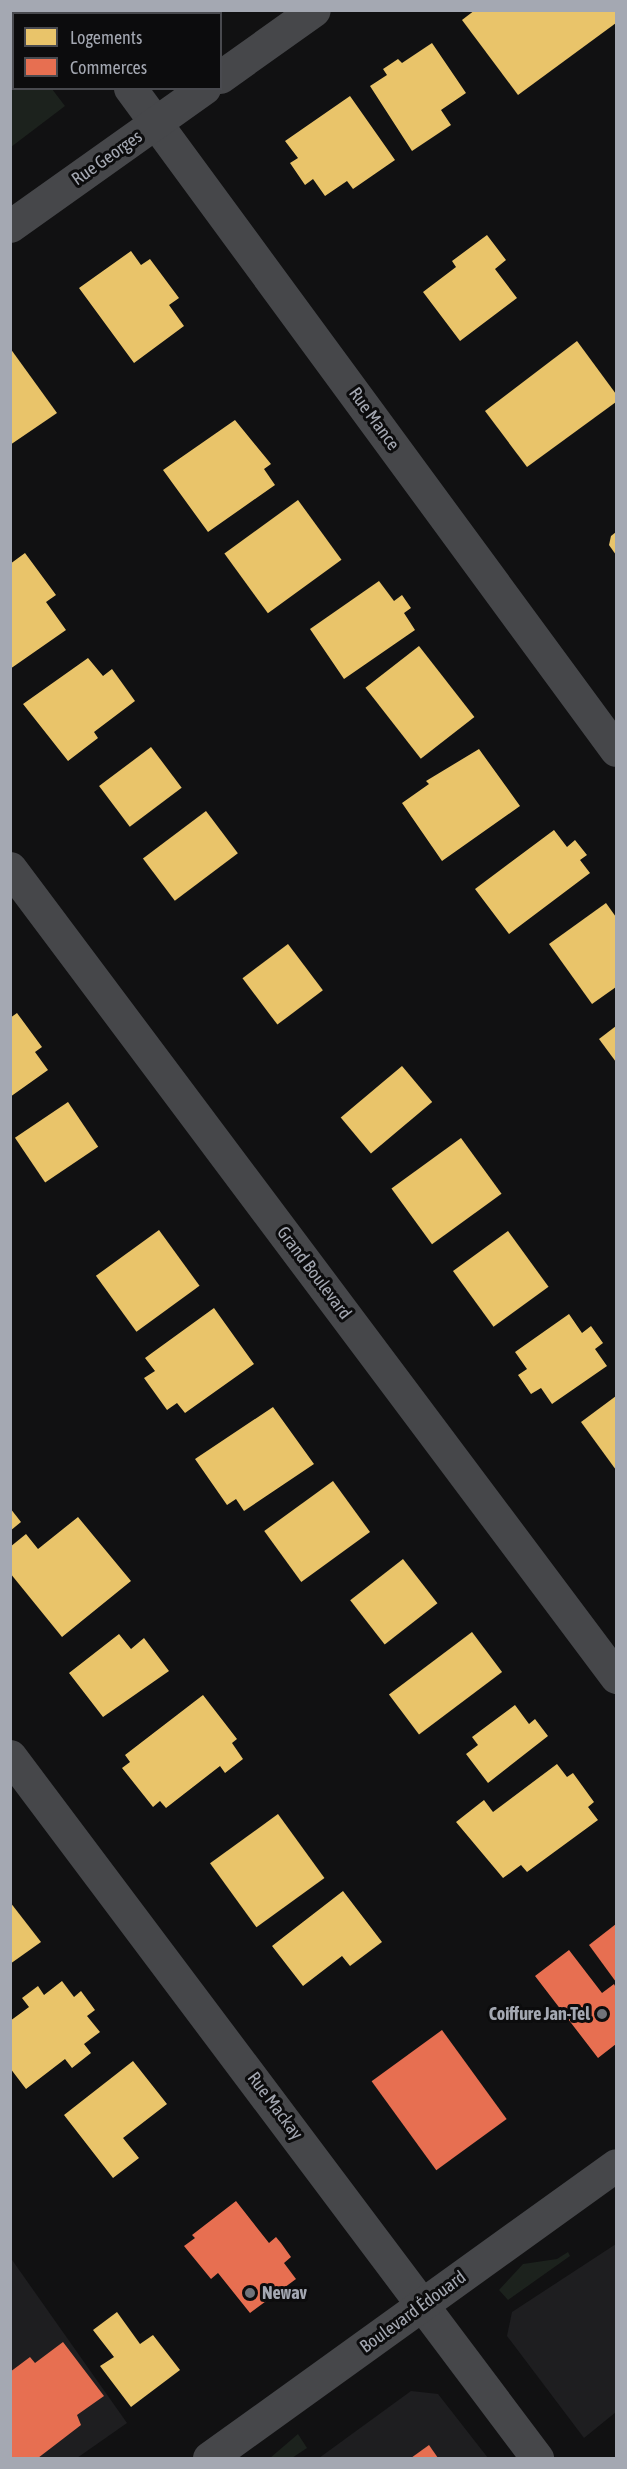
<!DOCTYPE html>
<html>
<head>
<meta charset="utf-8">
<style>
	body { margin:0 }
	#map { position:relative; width:627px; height:2469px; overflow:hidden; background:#111112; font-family:"Asap Condensed",sans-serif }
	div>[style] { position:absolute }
	.built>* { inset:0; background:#1e1e20 }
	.green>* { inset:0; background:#1c221d }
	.homes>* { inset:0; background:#e9c46a; transform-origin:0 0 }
	.shops>* { inset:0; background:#e76f51; transform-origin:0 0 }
	.minor>* { height:33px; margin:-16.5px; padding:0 16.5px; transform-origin:16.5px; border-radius:16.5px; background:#46474a }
	.dots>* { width:16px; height:16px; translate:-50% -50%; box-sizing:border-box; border:3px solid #0c0c0d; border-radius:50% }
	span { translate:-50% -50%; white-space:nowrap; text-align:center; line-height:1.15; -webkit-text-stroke:6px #0c0c0d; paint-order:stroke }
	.street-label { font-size:18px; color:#a4a8b2 }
	.poi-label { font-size:18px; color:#a4a8b2; font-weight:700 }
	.right { translate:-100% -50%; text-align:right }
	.left { translate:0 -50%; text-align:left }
	.frame { position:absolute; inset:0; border:12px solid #a4a8b2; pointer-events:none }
	.legend { position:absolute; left:12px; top:12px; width:210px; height:78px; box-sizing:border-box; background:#0c0c0d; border:2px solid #494a4f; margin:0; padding:8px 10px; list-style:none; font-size:18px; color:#a4a8b2 }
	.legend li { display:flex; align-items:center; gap:12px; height:30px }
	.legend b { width:30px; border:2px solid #494a4f }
</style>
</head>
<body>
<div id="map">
	<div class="built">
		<div style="clip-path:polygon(616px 2244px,616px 2412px,584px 2438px,507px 2336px,512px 2312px)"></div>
		<div style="clip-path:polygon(10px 2257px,127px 2423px,77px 2458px,11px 2458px)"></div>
		<div style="clip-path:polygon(411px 2391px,438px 2394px,488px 2458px,319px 2458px)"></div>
	</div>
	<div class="green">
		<div style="clip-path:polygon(11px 34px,14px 88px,52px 89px,65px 106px,11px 147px)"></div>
		<div style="clip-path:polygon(568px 2252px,570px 2256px,508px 2300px,499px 2290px,523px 2264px,557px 2259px)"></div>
		<div style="clip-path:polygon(298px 2434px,307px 2448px,292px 2458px,270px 2458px)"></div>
	</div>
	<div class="homes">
		<div style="clip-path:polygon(475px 10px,616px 10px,616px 23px,518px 95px,462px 20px)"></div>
		<div style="clip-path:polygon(432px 43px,466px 93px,441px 110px,451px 125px,412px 151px,370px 86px,387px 75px,383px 69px,398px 59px,402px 63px)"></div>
		<div style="clip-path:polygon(350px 96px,395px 160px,353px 189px,347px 181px,325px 196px,313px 179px,305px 185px,290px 163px,298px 158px,285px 141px)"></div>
		<div style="clip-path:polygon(487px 235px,506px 260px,495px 269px,517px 298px,460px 341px,423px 292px,456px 267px,452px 261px)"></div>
		<div style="clip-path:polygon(131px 251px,141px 265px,150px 259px,179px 298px,169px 305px,184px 326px,134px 363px,79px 288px)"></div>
		<div style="clip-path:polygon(577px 341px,616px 394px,616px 402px,527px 467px,485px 411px)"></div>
		<div style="clip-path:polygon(10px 348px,57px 413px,10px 445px)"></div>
		<div style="clip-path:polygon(235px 420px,271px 464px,264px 469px,275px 485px,208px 532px,163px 470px)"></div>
		<div style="left:298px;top:500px;width:74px;height:91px;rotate:54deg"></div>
		<div style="clip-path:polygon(616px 532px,616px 555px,609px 545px,611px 536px)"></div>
		<div style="clip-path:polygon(25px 553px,56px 595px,46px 602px,66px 630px,10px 669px,10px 564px)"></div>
		<div style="clip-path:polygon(379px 581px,394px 601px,402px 595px,411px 608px,404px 613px,415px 630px,344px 679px,310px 629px)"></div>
		<div style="left:419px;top:646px;width:90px;height:68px;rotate:52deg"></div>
		<div style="clip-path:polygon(88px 658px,103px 676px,112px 669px,135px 701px,94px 732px,98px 738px,68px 761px,23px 704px)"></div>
		<div style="left:151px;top:747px;width:51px;height:65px;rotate:53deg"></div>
		<div style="clip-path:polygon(479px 749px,520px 806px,442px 861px,402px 803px,429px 784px,426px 781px)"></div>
		<div style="left:206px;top:811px;width:53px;height:79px;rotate:53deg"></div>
		<div style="clip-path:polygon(554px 830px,567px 847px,575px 840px,587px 855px,580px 860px,590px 873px,509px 934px,475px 889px)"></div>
		<div style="clip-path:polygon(606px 903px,616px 917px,616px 987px,592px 1004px,549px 944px)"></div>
		<div style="left:288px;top:944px;width:58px;height:57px;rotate:53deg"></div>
		<div style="clip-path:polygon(17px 1013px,42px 1047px,35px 1052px,48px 1070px,10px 1097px,10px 1018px)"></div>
		<div style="clip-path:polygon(616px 1026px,616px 1062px,599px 1039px)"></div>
		<div style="left:402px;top:1066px;width:47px;height:80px;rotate:50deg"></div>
		<div style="left:68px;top:1102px;width:54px;height:64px;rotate:56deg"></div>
		<div style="left:461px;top:1138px;width:69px;height:86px;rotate:54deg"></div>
		<div style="left:159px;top:1230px;width:69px;height:78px;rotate:54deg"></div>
		<div style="left:508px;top:1231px;width:69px;height:68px;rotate:54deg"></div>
		<div style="clip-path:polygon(214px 1308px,254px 1364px,185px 1413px,177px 1403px,167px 1410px,144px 1378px,155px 1371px,145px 1358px)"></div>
		<div style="clip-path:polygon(569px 1314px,582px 1333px,591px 1326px,603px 1343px,595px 1349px,607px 1366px,552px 1404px,541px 1388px,531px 1394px,518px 1375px,527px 1369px,515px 1352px)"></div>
		<div style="clip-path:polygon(616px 1396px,616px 1470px,581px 1422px)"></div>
		<div style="clip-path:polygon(273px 1407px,314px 1464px,244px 1511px,236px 1499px,227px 1505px,195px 1459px)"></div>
		<div style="left:333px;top:1481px;width:63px;height:85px;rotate:54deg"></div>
		<div style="clip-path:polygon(10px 1508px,21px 1522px,10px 1531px)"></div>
		<div style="clip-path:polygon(78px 1517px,131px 1581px,62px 1637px,10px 1573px,10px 1547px,26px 1534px,38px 1549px)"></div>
		<div style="left:403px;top:1559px;width:56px;height:67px;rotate:52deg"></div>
		<div style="left:472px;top:1632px;width:50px;height:104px;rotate:53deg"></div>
		<div style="clip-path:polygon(119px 1634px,131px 1649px,144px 1638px,169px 1671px,103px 1717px,69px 1673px)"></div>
		<div style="clip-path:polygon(203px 1695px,237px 1739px,232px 1743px,243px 1759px,225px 1773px,220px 1766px,166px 1808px,160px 1801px,153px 1807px,122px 1768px,130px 1762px,125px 1755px)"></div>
		<div style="clip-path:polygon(515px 1705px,529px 1724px,535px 1719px,548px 1736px,488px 1783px,466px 1754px,478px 1745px,472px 1737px)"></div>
		<div style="clip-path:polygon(557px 1764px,567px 1777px,573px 1773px,594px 1802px,588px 1807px,598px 1820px,527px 1872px,521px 1865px,503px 1878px,456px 1822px,484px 1800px,493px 1812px)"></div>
		<div style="left:278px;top:1814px;width:79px;height:84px;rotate:54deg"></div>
		<div style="clip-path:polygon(343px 1891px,382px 1942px,350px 1966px,342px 1956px,303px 1986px,272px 1946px)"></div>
		<div style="clip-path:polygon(10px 1902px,41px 1942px,10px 1964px)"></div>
		<div style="clip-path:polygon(62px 1981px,74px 1997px,81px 1991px,95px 2010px,87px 2016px,100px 2032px,84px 2044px,91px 2053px,72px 2068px,65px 2059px,26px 2089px,10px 2068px,10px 2021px,29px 2007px,22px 1998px,38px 1986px,44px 1995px)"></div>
		<div style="clip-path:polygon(133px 2061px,167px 2104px,123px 2138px,139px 2158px,113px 2178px,64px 2115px)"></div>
		<div style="clip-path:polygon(117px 2312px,140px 2344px,153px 2335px,180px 2370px,131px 2407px,100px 2366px,114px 2357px,93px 2330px)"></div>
	</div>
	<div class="shops">
		<div style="clip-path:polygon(616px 1924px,616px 1982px,589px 1945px)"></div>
		<div style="clip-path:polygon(569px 1950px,602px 1993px,614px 1984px,616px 1988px,616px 2044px,598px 2058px,535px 1976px)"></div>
		<div style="left:442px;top:2030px;width:110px;height:87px;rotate:54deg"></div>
		<div style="clip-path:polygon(236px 2201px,269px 2243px,276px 2237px,281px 2243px,291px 2257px,284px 2263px,296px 2279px,250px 2313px,218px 2273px,211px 2279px,184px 2246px,195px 2238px,192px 2235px)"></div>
		<div style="clip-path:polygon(63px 2342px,104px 2396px,77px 2415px,81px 2425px,38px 2458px,10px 2458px,10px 2372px,30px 2357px,35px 2363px)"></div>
		<div style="clip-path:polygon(429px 2445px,438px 2458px,411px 2458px)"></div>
	</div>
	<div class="minor">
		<div style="left:71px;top:10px;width:4px;rotate:63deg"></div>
		<div style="left:220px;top:77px;width:115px;rotate:-35.5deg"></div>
		<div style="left:130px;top:88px;width:821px;rotate:53.72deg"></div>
		<div style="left:10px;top:226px;width:238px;rotate:-35.4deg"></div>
		<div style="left:10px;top:868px;width:1011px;rotate:53.16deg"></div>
		<div style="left:10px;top:1756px;width:878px;rotate:53.1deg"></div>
		<div style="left:209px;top:2458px;width:501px;rotate:-35.75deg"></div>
	</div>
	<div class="dots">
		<div style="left:602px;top:2014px;background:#71737a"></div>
		<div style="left:250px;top:2293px;background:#71737a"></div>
	</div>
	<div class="street-label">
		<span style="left:107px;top:158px;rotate:-35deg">Rue Georges</span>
		<span style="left:374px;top:419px;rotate:54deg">Rue Mance</span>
		<span style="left:314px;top:1273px;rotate:53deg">Grand Boulevard</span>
		<span style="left:275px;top:2106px;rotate:53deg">Rue Mackay</span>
		<span style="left:413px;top:2312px;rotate:-36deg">Boulevard Édouard</span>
	</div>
	<div class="poi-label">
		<span class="right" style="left:590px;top:2014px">Coiffure Jan-Tel</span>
		<span class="left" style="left:262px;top:2293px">Newav</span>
	</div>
	<div class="frame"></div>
	<ul class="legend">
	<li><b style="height:16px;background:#e9c46a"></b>Logements</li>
	<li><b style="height:16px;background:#e76f51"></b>Commerces</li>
	</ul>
</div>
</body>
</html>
